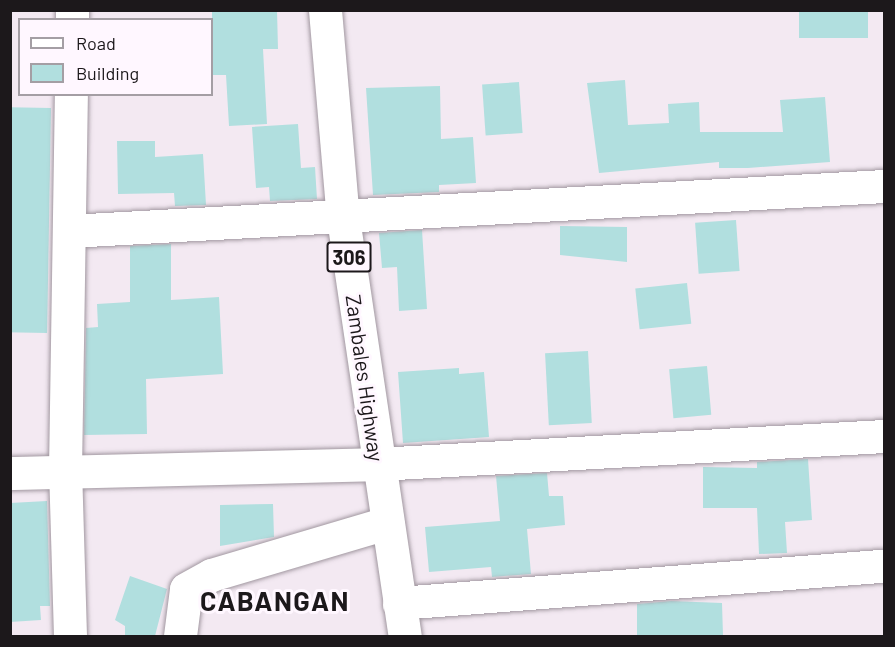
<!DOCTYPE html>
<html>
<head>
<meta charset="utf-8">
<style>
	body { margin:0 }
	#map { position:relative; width:895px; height:647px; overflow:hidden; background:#f3e9f2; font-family:Barlow,sans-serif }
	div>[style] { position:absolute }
	.building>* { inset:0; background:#b1dfdf; transform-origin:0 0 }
	.roads { filter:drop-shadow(0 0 2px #a197a0) drop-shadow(0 0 2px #a197a0) }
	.minor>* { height:33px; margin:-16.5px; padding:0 16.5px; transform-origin:16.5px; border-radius:16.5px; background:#fff }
	.major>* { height:33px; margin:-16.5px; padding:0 16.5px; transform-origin:16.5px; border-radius:16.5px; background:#fff }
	span { translate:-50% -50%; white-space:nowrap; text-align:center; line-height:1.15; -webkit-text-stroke:6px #fff7ff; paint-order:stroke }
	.shield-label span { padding:2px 4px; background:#fff7ff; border:2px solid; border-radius:4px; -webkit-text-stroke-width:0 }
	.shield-label { font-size:20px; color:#1c181b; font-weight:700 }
	.street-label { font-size:21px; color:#1c181b }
	.district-label { font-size:27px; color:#1c181b; font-weight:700; letter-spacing:1.5px }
	.frame { position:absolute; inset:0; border:12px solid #1c181b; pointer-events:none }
	.legend { position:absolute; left:18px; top:18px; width:195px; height:78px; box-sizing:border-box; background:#fff7ff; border:2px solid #a49ea4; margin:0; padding:8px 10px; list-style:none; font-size:18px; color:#1c181b }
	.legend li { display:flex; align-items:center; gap:12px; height:30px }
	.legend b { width:30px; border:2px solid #a49ea4 }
</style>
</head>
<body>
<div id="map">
	<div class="building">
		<div style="clip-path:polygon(212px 10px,277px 10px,278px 49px,263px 49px,267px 124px,229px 126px,226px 75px,212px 75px)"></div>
		<div style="left:799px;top:10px;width:69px;height:28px"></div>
		<div style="clip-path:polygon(625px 80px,628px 125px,669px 123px,668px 104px,699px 102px,700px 132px,783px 132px,780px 100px,825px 97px,830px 162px,748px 168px,719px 168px,719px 162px,599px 173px,587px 83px)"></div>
		<div style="left:519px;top:82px;width:51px;height:37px;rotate:86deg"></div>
		<div style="clip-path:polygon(440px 86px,441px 139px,473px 137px,476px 183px,439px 185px,439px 192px,373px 195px,366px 88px)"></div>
		<div style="left:51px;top:108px;width:225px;height:41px;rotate:91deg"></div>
		<div style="clip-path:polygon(298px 124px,301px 168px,315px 167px,317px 199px,270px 201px,269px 187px,256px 188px,252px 127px)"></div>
		<div style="clip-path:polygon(117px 141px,155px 141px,155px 157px,203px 154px,206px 205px,175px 206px,174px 193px,118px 194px)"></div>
		<div style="left:736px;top:220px;width:51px;height:41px;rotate:86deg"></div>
		<div style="clip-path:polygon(560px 226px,627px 227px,627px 262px,560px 255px)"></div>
		<div style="clip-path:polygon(422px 230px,427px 309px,399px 311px,397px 267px,382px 268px,379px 233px)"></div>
		<div style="clip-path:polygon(171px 244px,171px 300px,219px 297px,223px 374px,146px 379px,147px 434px,84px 435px,86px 328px,98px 327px,97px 304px,130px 302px,130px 246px)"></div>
		<div style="left:687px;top:283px;width:41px;height:52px;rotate:84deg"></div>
		<div style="left:588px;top:351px;width:72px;height:43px;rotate:87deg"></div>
		<div style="left:707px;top:366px;width:49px;height:38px;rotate:85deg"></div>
		<div style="clip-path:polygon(459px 368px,459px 374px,484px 372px,489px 437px,403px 443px,398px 372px)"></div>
		<div style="clip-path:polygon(808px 459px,812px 520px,785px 522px,787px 553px,759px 554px,757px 508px,703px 508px,703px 467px,757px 468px,757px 462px)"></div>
		<div style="clip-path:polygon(547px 473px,549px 496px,563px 496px,565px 525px,527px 529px,531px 574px,492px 577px,491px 567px,429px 572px,425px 527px,500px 521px,496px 476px)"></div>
		<div style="clip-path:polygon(47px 501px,50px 606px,40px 606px,41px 620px,10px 622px,10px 503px)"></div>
		<div style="clip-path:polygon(273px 504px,274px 537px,220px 546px,220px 505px)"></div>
		<div style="clip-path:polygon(130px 576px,167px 589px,155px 636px,125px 636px,125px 626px,115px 620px)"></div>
		<div style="clip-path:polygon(671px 601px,722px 603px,723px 636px,637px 636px,637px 604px)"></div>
	</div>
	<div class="roads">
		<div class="minor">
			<div style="left:72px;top:20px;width:10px;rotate:-90deg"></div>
			<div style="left:69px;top:231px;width:816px;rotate:-3.16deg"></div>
			<div style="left:10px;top:473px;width:367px;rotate:-1.4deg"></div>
			<div style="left:377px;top:464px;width:508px;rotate:-3.16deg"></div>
			<div style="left:399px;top:603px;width:486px;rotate:-4.4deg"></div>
			<div style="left:70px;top:636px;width:166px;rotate:-91.7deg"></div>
			<div style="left:65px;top:470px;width:376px;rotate:-89.1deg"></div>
			<div style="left:180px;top:636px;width:47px;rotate:-82.7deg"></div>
			<div style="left:186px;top:589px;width:29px;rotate:-29deg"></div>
			<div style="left:211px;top:575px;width:184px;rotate:-16.5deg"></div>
		</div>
		<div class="major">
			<div style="left:325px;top:10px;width:209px;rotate:85.1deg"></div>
			<div style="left:343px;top:218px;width:423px;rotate:81.6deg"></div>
		</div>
	</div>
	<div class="shield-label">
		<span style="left:349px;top:257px">306</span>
	</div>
	<div class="street-label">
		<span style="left:365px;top:378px;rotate:82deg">Zambales Highway</span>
	</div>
	<div class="district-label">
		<span style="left:275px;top:601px">CABANGAN</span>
	</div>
	<div class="frame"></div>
	<ul class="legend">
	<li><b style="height:8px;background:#fff"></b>Road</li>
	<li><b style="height:16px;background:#b1dfdf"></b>Building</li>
	</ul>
</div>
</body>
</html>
